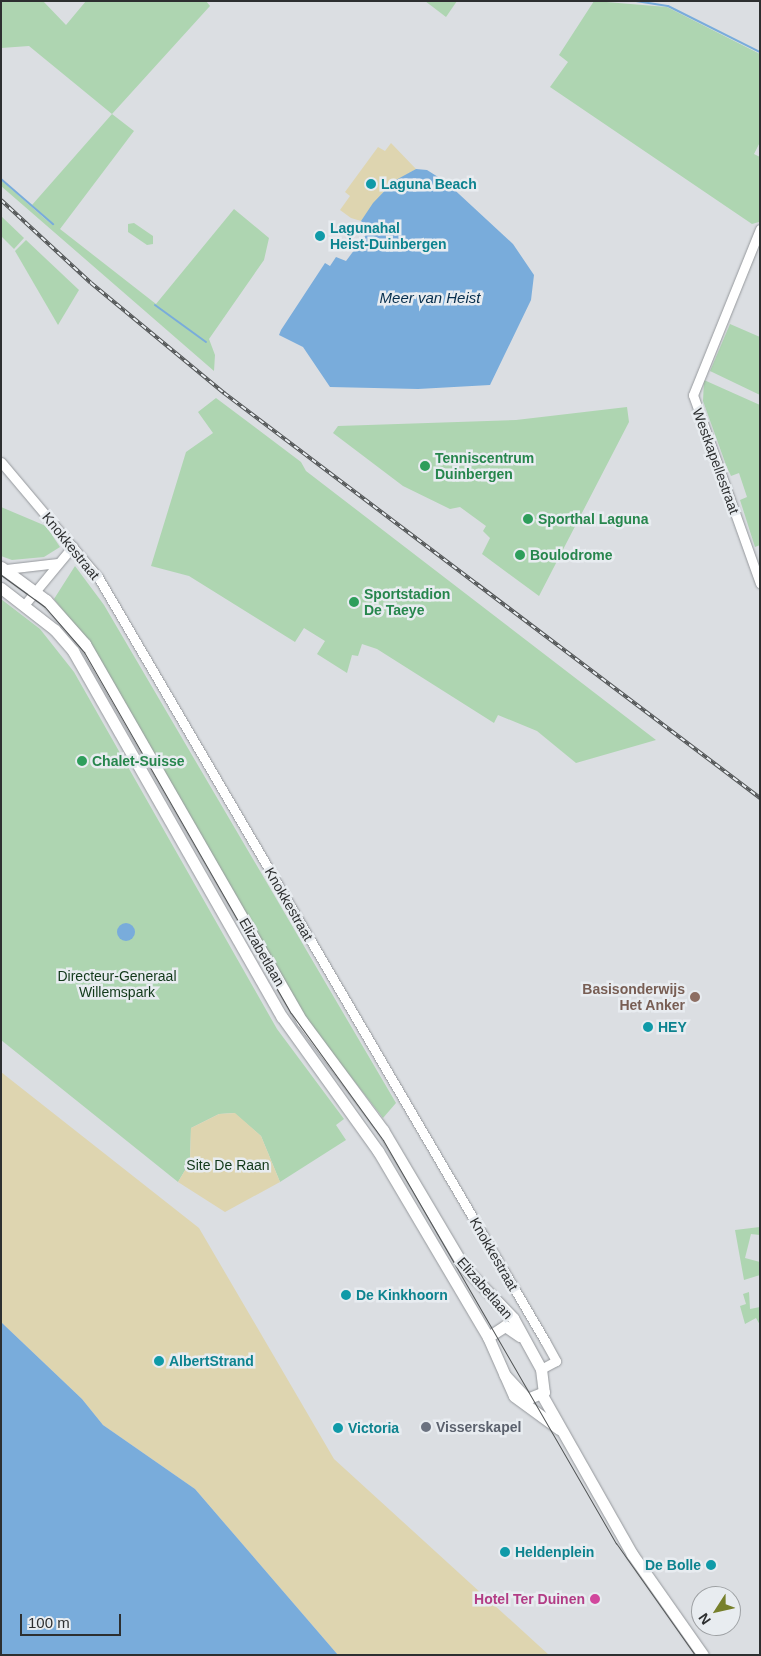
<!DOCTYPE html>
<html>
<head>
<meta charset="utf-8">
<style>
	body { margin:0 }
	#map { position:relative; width:761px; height:1656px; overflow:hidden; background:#dbdee2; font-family:Helvetica,sans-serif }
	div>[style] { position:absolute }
	.green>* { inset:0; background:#aed5b1 }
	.sand>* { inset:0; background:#ded5b0 }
	.water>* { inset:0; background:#79acdb }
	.round { border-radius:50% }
	.stream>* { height:2px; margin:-1px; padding:0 1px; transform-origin:1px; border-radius:1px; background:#79acdb }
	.roads { filter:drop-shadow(0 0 1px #95989c) drop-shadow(0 0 1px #95989c) }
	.minor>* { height:9px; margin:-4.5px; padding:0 4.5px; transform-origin:4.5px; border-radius:4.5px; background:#fff }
	.major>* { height:11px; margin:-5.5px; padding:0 5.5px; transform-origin:5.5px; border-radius:5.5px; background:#fff }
	.tram>* { height:1px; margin:-0.5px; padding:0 0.5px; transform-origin:0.5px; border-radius:0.5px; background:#515455 }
	.rail>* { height:4px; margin-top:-2px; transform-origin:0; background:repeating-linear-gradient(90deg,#e8ecf0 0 5.5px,#515455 0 11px); box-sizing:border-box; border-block:1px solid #515455 }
	.dots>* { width:14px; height:14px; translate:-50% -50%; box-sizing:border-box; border:2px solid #e8ecf0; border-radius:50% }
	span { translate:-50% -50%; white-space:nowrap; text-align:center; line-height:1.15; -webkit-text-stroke:5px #e8ecf0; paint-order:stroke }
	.culture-label { font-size:14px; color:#0d838f; font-weight:700 }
	.left { translate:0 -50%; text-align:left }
	.right { translate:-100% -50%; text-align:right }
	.leisure-label { font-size:14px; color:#27864d; font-weight:700 }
	.street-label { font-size:14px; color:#2d2f30 }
	.park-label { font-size:14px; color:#113819 }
	.education-label { font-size:14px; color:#785e54; font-weight:700 }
	.worship-label { font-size:14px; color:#5b616d; font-weight:700 }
	.hotel-label { font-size:14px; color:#b23c85; font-weight:700 }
	.water-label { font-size:15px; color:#062e4d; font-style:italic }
	.frame { position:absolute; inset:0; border:2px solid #2d2f30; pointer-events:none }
	.north { position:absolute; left:691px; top:1586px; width:50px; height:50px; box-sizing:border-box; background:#e8ecf0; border:1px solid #9da0a3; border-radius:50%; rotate:235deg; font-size:14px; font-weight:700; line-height:20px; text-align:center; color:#2d2f30 }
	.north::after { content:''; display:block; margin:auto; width:18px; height:22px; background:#77802c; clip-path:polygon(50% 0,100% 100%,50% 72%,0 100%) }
	.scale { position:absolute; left:20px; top:1614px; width:101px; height:22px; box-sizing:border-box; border:2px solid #2d2f30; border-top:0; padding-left:6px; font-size:15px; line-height:18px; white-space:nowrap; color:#2d2f30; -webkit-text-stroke:4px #e8ecf0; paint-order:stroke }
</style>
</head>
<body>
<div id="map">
	<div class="green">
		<div style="clip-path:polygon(1px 1px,43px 1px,66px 25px,86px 1px,206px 1px,210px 6px,112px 114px,134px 131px,60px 229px,156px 304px,234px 209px,269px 238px,264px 260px,209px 339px,215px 355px,214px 371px,1px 186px,1px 180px,51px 224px,32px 205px,112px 114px,29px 46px,1px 48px)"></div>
		<div style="clip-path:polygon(425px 1px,457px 1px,446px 17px)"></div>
		<div style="clip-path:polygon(594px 1px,667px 7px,760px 54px,760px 142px,754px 154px,760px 157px,759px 222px,752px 224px,550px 87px,568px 62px,559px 55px)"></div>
		<div style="clip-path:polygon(1px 216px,24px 238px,14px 249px,1px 236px)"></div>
		<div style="clip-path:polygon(134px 223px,153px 236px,153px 244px,147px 245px,128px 232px,128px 224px)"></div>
		<div style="clip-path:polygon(26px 240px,79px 290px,58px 325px,15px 251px)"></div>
		<div style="clip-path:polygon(730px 324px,760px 337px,760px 395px,710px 371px)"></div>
		<div style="clip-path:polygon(704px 380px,760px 405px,760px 545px,755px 547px,740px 500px,747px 497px,739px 473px,731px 476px,726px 465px,703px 401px)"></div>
		<div style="clip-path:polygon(216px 398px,301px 462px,306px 471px,656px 740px,576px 763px,537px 731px,498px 715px,494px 723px,377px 649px,362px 644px,358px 656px,352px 655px,347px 673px,317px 654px,325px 641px,304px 628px,295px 642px,189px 576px,151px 566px,186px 452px,213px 433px,198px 412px)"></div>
		<div style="clip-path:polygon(627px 407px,629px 422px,539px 596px,482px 554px,490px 538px,483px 531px,486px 526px,460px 507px,450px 509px,403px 486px,333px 433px,338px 426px,516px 420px)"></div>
		<div style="clip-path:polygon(1px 507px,46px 526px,60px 547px,44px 557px,12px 560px,1px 556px)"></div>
		<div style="clip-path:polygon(75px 566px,104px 605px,396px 1103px,383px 1118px,308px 1022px,96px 652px,54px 599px)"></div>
		<div style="clip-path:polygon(1px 599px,40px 629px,74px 672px,277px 1029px,344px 1119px,336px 1125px,346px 1140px,280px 1182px,261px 1136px,234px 1113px,219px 1114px,191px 1128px,190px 1162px,178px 1182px,1px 1040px)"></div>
		<div style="clip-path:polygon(760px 1227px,760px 1235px,751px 1234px,745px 1258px,760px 1262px,760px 1275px,744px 1280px,735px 1230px)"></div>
		<div style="clip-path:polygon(749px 1292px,750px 1309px,760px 1307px,760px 1325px,756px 1318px,745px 1324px,740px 1306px,746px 1304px,743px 1294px)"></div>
	</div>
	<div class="sand">
		<div style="clip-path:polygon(391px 143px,416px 169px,387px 187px,361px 221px,351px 218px,340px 210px,350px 196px,345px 192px,378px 147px,385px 151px)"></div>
		<div style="clip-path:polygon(1px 1072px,199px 1228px,334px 1459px,549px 1655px,338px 1655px,195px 1489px,103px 1425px,82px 1399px,1px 1322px)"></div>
		<div style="clip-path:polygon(235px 1113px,261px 1136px,280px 1182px,225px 1212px,178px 1182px,190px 1162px,191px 1128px,219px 1114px)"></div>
	</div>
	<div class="water">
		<div style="clip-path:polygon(416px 169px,427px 170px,446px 182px,513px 244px,534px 275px,531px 300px,490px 385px,418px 389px,330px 387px,303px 347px,279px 335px,281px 330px,325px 263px,330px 266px,336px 257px,346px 261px,370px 229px,361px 221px,373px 203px,394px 181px)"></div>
		<div class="round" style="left:117px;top:923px;width:18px;height:18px"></div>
		<div style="clip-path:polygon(1px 1322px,82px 1399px,103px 1425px,195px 1489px,338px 1655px,1px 1655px)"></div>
	</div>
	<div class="stream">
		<div style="left:636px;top:1px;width:32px;rotate:9deg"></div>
		<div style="left:668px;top:6px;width:103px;rotate:26.6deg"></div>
		<div style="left:1px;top:179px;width:69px;rotate:40.9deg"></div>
		<div style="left:155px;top:305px;width:63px;rotate:36deg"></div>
	</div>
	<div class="roads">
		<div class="minor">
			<div style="left:760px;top:229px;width:179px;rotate:112deg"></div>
			<div style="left:693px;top:395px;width:200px;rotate:70.4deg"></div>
			<div style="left:1px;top:462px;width:150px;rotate:49.9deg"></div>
			<div style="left:98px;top:577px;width:885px;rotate:59.67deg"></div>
			<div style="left:545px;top:1341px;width:23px;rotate:61deg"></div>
			<div style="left:556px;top:1361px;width:17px;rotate:152deg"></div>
			<div style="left:6px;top:569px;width:52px;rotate:-6.6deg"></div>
			<div style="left:25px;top:604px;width:75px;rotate:-50.4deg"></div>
		</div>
		<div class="major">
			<div style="left:1px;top:567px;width:56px;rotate:36.3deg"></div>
			<div style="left:46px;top:600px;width:59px;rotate:48.4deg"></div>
			<div style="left:85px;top:644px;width:435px;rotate:60.1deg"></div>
			<div style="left:302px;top:1021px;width:136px;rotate:53.4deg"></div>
			<div style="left:383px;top:1130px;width:159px;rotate:59.4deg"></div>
			<div style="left:464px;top:1267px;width:71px;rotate:46.1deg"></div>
			<div style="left:513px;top:1318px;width:58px;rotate:61.2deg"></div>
			<div style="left:541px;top:1369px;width:23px;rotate:83deg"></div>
			<div style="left:544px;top:1392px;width:18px;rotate:158deg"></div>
			<div style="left:527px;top:1399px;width:33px;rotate:-133deg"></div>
			<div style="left:1px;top:588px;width:68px;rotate:37.9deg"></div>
			<div style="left:55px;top:630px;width:28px;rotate:49deg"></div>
			<div style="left:73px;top:651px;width:421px;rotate:60.3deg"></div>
			<div style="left:282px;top:1017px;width:165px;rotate:54.4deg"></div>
			<div style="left:378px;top:1151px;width:216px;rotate:59.4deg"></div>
			<div style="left:488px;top:1337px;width:64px;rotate:66.2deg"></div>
			<div style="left:514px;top:1396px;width:56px;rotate:36.3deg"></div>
			<div style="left:488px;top:1337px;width:20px;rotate:-33deg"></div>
			<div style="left:505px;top:1326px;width:18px;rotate:34deg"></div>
			<div style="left:542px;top:1395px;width:183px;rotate:60.5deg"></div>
			<div style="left:632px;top:1554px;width:123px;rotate:54.9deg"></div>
		</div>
	</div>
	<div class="tram">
		<div style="left:1px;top:575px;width:54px;rotate:36deg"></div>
		<div style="left:45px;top:607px;width:60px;rotate:49.1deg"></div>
		<div style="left:84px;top:652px;width:416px;rotate:60.2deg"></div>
		<div style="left:291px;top:1013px;width:157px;rotate:54.1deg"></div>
		<div style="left:383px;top:1140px;width:466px;rotate:60deg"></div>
		<div style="left:616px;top:1543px;width:137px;rotate:54.8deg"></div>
	</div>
	<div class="rail">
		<div style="left:1px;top:200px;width:122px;rotate:42.7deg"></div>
		<div style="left:91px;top:283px;width:173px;rotate:39.6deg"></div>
		<div style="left:224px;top:393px;width:672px;rotate:37.07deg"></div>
	</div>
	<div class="dots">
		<div style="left:371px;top:184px;background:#0f9aa8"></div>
		<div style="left:320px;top:236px;background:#0f9aa8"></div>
		<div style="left:425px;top:466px;background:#2e9e5b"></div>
		<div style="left:528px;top:519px;background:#2e9e5b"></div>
		<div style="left:520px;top:555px;background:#2e9e5b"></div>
		<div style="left:354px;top:602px;background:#2e9e5b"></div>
		<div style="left:82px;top:761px;background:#2e9e5b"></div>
		<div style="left:695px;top:997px;background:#8d6e63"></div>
		<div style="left:648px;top:1027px;background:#0f9aa8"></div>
		<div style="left:346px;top:1295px;background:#0f9aa8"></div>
		<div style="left:159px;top:1361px;background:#0f9aa8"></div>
		<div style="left:426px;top:1427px;background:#6b7280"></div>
		<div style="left:338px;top:1428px;background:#0f9aa8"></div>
		<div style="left:505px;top:1552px;background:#0f9aa8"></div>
		<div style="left:711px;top:1565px;background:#0f9aa8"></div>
		<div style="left:595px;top:1599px;background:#d1479c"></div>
	</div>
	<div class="culture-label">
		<span class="left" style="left:381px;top:184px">Laguna Beach</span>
		<span class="left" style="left:330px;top:236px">Lagunahal<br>Heist-Duinbergen</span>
		<span class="left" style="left:658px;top:1027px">HEY</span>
		<span class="left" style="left:356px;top:1295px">De Kinkhoorn</span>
		<span class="left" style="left:169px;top:1361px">AlbertStrand</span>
		<span class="left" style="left:348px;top:1428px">Victoria</span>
		<span class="left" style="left:515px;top:1552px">Heldenplein</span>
		<span class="right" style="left:701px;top:1565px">De Bolle</span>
	</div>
	<div class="leisure-label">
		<span class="left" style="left:435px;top:466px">Tenniscentrum<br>Duinbergen</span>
		<span class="left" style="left:538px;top:519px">Sporthal Laguna</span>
		<span class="left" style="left:530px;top:555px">Boulodrome</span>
		<span class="left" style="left:364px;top:602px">Sportstadion<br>De Taeye</span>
		<span class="left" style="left:92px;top:761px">Chalet-Suisse</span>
	</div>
	<div class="street-label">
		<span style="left:716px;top:461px;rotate:70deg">Westkapellestraat</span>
		<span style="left:71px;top:546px;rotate:51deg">Knokkestraat</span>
		<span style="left:289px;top:904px;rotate:60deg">Knokkestraat</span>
		<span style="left:262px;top:952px;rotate:60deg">Elizabetlaan</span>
		<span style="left:494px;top:1254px;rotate:60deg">Knokkestraat</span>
		<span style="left:485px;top:1288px;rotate:49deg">Elizabetlaan</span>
	</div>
	<div class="park-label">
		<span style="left:117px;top:984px">Directeur-Generaal<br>Willemspark</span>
		<span style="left:228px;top:1165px">Site De Raan</span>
	</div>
	<div class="education-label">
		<span class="right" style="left:685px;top:997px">Basisonderwijs<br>Het Anker</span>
	</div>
	<div class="worship-label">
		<span class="left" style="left:436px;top:1427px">Visserskapel</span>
	</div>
	<div class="hotel-label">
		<span class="right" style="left:585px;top:1599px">Hotel Ter Duinen</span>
	</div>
	<div class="water-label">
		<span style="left:430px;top:298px">Meer van Heist</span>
	</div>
	<div class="frame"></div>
	<div class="north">N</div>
	<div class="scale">100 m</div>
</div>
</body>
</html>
